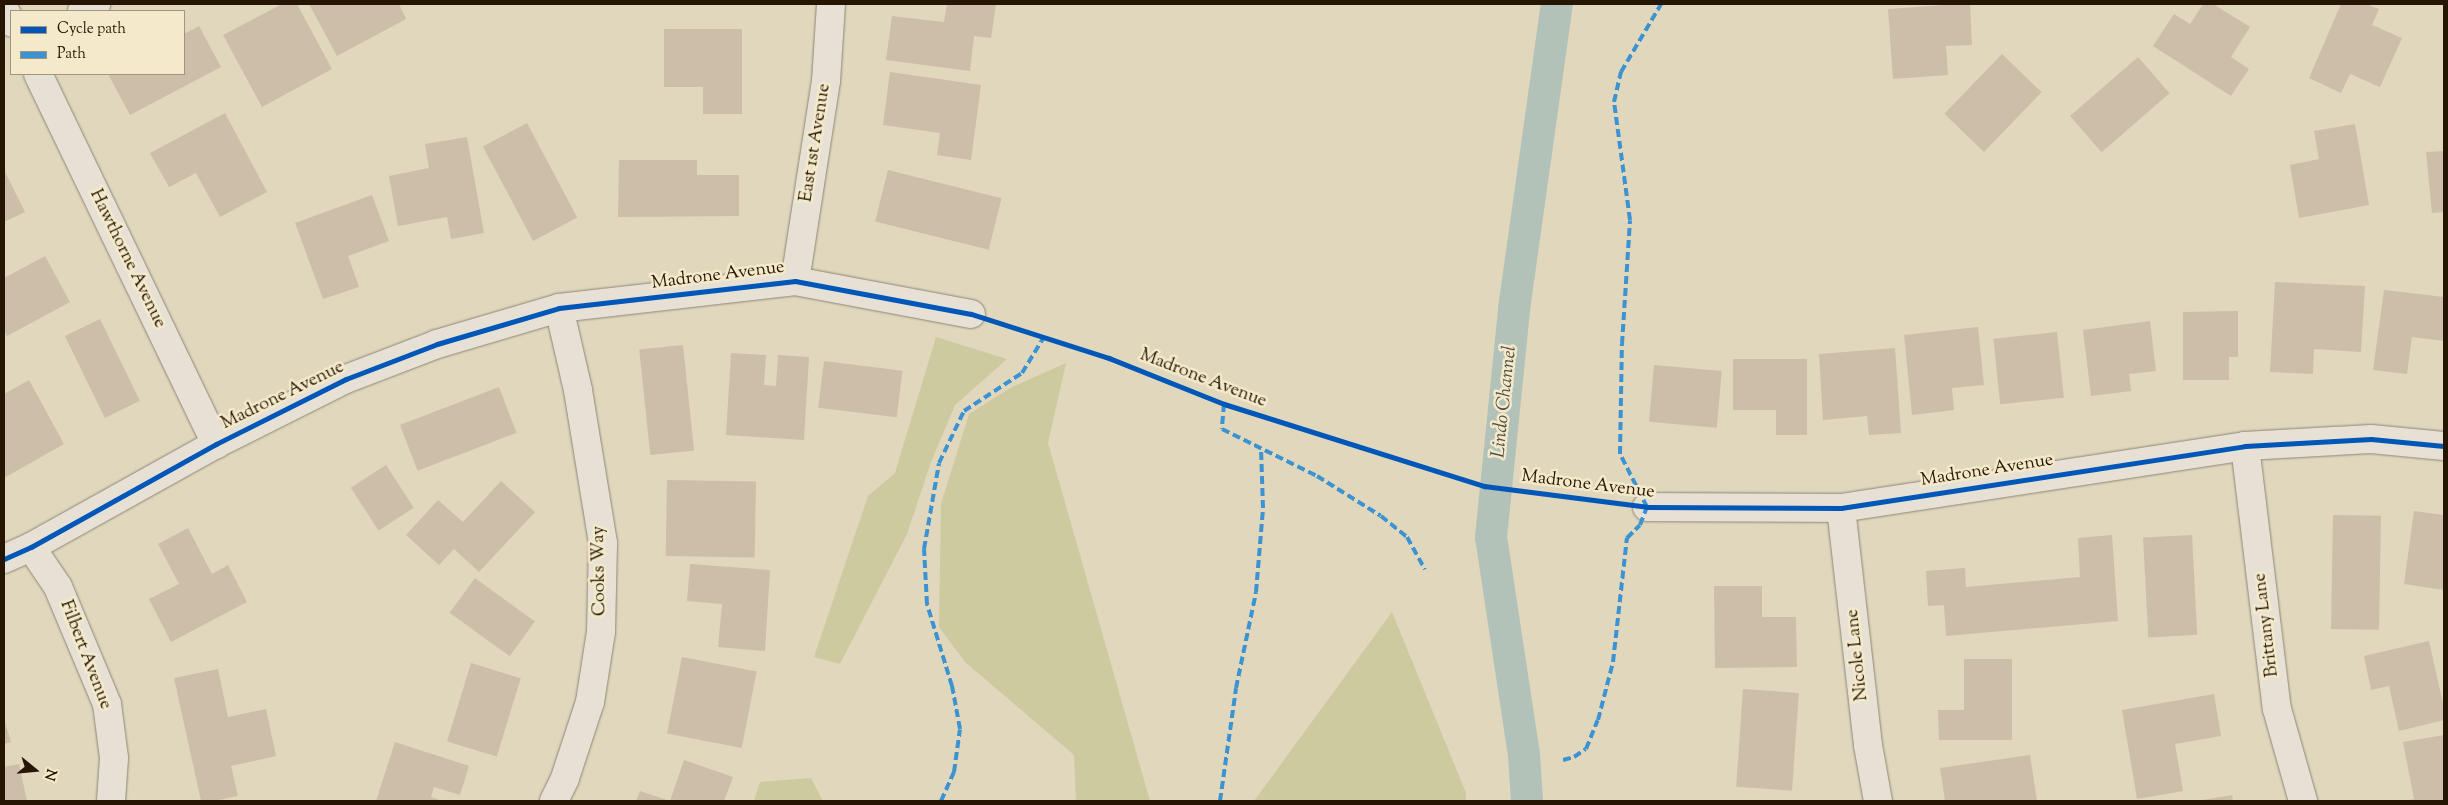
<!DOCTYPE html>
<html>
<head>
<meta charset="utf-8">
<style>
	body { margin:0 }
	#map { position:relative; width:2448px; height:805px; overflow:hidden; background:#e0d7bd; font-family:"Sorts Mill Goudy",serif }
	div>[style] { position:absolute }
	.green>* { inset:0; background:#cdca9f }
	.canal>* { height:32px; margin:-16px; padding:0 16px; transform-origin:16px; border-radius:16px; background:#b2c2b9 }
	.building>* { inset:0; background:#cdbea9; transform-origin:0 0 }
	.roads { filter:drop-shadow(0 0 1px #8e8676) drop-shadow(0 0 1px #8e8676) }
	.minor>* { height:28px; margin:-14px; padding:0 14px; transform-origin:14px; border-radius:14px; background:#e6e1d4 }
	.quiet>* { height:4px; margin-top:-2px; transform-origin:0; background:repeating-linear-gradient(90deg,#3b93d1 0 8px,transparent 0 12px) }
	.cycleway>* { height:5px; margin:-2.5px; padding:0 2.5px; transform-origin:2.5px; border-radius:2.5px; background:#0057b8 }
	span { translate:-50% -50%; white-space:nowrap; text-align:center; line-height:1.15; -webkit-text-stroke:5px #f4eacb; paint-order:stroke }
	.street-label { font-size:18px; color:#261502 }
	.water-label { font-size:19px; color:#504e41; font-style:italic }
	.frame { position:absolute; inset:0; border:5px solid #261502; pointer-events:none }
	.legend { position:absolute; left:10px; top:10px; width:175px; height:65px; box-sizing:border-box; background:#f4eacb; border:1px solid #a2957b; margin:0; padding:6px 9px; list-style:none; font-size:15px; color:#261502 }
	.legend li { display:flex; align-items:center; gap:10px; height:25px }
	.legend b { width:25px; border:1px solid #a2957b }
	.north { position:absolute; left:10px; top:745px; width:50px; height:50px; -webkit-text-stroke:4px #f4eacb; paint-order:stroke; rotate:107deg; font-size:14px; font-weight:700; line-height:20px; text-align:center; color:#261502 }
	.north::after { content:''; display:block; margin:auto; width:18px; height:22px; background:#261502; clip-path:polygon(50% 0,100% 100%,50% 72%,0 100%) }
</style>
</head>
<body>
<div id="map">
	<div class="green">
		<div style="clip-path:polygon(936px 337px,1007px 359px,955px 405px,931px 462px,907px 534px,840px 664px,814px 657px,868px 496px,895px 473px)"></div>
		<div style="clip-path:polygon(1066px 363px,1048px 443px,1150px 801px,1076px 801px,1074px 755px,965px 662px,939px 627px,941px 504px,969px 414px,1012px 387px)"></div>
		<div style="clip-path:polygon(1392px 612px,1466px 793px,1466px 801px,1254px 801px)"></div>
		<div style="clip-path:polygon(811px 778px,823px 801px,754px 801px,760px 782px)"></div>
	</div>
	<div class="canal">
		<div style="left:1527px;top:801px;width:46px;rotate:-93.7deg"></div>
		<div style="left:1524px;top:755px;width:220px;rotate:-98.6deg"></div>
		<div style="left:1491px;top:537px;width:229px;rotate:-84.2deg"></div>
		<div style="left:1514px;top:309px;width:308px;rotate:-82deg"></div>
	</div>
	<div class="building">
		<div style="clip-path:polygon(282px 4px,297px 4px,332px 69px,262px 107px,223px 35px)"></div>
		<div style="clip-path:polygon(309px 4px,399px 4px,406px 19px,337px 56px)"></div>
		<div style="clip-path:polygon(947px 4px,996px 4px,991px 38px,974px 36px,970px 71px,886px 60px,892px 16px,944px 22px)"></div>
		<div style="clip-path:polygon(1962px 4px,1970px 4px,1972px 45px,1946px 46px,1948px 75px,1893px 79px,1888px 9px)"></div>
		<div style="clip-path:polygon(2203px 4px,2213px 4px,2250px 27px,2231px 57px,2249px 69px,2231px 96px,2153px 46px,2174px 14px,2190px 24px)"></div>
		<div style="clip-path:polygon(2341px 4px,2366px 4px,2379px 9px,2372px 25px,2402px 38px,2380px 87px,2350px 74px,2341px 93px,2309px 78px)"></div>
		<div style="clip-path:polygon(199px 26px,221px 67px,130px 115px,108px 74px,184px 74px,184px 34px)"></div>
		<div style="clip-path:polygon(664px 29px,742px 29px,742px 114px,703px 114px,703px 87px,664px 87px)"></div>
		<div style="left:2002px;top:54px;width:55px;height:83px;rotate:44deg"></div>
		<div style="left:2138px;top:57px;width:48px;height:90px;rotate:49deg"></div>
		<div style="clip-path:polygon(890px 72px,981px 85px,971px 160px,937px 155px,940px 133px,883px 125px)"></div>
		<div style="clip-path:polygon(225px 113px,267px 192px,220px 217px,196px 173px,169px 187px,150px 153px)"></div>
		<div style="left:527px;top:123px;width:107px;height:50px;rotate:62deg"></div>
		<div style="clip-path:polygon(2355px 124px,2369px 205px,2299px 218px,2290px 165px,2319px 159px,2314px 131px)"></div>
		<div style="clip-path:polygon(467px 137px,484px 233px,451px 239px,447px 217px,398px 226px,389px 176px,429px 168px,425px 144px)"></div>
		<div style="clip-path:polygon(2444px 151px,2444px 212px,2432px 213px,2426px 152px)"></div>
		<div style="clip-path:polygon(619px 160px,697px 160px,697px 175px,739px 175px,739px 216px,618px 217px)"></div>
		<div style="clip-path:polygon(4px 170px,25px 212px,4px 222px)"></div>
		<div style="left:888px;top:170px;width:117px;height:53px;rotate:14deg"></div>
		<div style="clip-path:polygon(372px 195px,389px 241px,348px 256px,359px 287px,323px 299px,295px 223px)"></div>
		<div style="clip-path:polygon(45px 256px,70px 302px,7px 336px,4px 330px,4px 278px)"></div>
		<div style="clip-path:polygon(2275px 282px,2365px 286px,2361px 352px,2314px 349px,2313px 374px,2270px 372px)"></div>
		<div style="clip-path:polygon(2384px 290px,2444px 297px,2444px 341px,2412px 337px,2407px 374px,2373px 370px)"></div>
		<div style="clip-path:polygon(2238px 311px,2238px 357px,2229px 357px,2229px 380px,2183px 380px,2183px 312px)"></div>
		<div style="left:100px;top:319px;width:91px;height:39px;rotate:64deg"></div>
		<div style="clip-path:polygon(2150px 321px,2156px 371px,2129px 374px,2131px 391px,2091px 396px,2083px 330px)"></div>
		<div style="clip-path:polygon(1978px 327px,1984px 385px,1952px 388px,1954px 410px,1912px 415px,1904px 335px)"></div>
		<div style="left:2057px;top:332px;width:66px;height:64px;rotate:84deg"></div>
		<div style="left:683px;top:345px;width:106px;height:44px;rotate:84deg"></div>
		<div style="clip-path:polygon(1895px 348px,1901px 433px,1869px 435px,1867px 416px,1823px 420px,1819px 354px)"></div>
		<div style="clip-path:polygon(731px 353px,766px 355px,764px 385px,776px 386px,778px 355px,809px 357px,804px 440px,726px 435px)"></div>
		<div style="clip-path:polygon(1733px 359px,1807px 359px,1807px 435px,1776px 435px,1776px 410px,1733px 410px)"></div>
		<div style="left:824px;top:361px;width:79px;height:47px;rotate:7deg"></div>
		<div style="left:1654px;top:365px;width:68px;height:57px;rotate:5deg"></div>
		<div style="clip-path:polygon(29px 380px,64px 444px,4px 478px,4px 394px)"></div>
		<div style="left:499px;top:387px;width:49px;height:106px;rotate:69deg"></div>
		<div style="left:386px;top:465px;width:51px;height:42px;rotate:57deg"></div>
		<div style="left:667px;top:480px;width:89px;height:76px;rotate:1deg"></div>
		<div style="clip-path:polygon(501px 481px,535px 512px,479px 572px,454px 549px,439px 565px,406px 535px,438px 500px,463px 522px)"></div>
		<div style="clip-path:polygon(2414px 511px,2444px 515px,2444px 590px,2404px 584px)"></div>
		<div style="left:2333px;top:515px;width:48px;height:114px;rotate:1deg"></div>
		<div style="clip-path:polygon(188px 528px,212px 574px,228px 565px,247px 602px,171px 642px,149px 599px,179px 584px,158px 544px)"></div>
		<div style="clip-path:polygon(2112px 535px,2118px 621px,1946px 636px,1944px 605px,1928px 606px,1926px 571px,1965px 568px,1966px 587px,2080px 577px,2078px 538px)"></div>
		<div style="left:2192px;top:535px;width:100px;height:49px;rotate:87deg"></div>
		<div style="clip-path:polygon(690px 564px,770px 570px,765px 651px,718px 647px,722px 604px,687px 601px)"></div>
		<div style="left:475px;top:578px;width:74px;height:43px;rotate:36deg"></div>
		<div style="clip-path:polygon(1714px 586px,1762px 586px,1762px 617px,1796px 617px,1797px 667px,1715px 668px)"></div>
		<div style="clip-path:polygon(2429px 641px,2444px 708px,2444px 720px,2399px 731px,2389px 686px,2371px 690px,2364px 656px)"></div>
		<div style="left:682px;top:657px;width:76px;height:78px;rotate:11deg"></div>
		<div style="clip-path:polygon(1964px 659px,2012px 659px,2012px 740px,1939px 740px,1938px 710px,1964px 710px)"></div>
		<div style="left:471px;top:663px;width:52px;height:82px;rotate:17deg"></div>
		<div style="clip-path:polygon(218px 669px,228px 717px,266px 709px,276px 756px,231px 766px,238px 796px,214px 801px,201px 801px,174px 678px)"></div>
		<div style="left:1743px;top:689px;width:56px;height:98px;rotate:4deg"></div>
		<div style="clip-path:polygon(2214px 694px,2221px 736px,2175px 744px,2183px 791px,2137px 799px,2122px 710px)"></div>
		<div style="clip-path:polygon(4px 719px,11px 742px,4px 744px)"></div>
		<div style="clip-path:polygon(2444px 735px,2444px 801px,2405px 801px,2414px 799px,2403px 742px)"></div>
		<div style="clip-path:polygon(395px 742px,469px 766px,460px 795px,434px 787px,431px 797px,442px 801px,376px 801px)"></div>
		<div style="clip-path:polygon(2030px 755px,2037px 801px,1945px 801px,1940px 768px)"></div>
		<div style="clip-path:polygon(684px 760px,733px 777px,724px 801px,636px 801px,640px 791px,670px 801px)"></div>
		<div style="clip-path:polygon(19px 764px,27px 801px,4px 801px,4px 767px)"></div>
		<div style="clip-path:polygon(2232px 795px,2233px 801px,2202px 801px,2202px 800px)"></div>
	</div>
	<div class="roads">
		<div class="minor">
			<div style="left:4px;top:9px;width:15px;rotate:62deg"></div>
			<div style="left:82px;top:11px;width:16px;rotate:-27deg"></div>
			<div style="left:38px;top:74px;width:411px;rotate:64.3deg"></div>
			<div style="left:795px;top:281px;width:202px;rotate:-81.2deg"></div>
			<div style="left:826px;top:81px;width:77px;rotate:-86.3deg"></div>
			<div style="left:2245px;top:446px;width:265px;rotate:83.1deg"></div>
			<div style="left:2277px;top:709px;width:96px;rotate:74.2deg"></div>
			<div style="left:1647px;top:507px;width:194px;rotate:0.3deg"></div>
			<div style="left:1841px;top:508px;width:409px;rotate:-8.7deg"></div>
			<div style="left:2245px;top:446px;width:126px;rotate:-3.2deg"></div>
			<div style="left:2371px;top:439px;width:73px;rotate:5.5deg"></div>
			<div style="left:1841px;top:508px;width:239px;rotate:83.5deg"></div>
			<div style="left:1868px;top:745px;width:57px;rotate:79.9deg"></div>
			<div style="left:31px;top:547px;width:48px;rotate:56deg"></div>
			<div style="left:58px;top:587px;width:127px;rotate:67.3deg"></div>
			<div style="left:107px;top:704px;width:54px;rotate:82.6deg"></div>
			<div style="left:114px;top:758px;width:43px;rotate:94deg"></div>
			<div style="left:4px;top:559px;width:30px;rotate:-24deg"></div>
			<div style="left:31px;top:547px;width:212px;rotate:-29.1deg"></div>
			<div style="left:216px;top:444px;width:145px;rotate:-26.6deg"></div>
			<div style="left:346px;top:379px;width:97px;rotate:-21deg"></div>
			<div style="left:437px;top:344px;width:127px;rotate:-16.4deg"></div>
			<div style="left:559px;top:308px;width:238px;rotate:-6.5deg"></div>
			<div style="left:795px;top:281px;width:179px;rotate:10.6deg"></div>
			<div style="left:554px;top:801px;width:25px;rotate:-64deg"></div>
			<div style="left:565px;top:778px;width:80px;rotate:-71.8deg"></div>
			<div style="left:590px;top:702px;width:71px;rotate:-81.1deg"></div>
			<div style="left:601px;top:632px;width:89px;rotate:-88.7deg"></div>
			<div style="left:603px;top:543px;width:155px;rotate:-99.3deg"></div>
			<div style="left:578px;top:390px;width:84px;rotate:-103deg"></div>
		</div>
	</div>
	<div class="quiet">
		<div style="left:1224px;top:404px;width:25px;rotate:95deg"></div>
		<div style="left:1222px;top:429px;width:106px;rotate:26.3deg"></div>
		<div style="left:1317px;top:476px;width:75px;rotate:32deg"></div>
		<div style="left:1381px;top:516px;width:33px;rotate:39deg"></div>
		<div style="left:1407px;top:537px;width:37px;rotate:61deg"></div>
		<div style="left:1563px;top:760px;width:11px;rotate:-15deg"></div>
		<div style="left:1574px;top:757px;width:14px;rotate:-34deg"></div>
		<div style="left:1586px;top:749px;width:31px;rotate:-68deg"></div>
		<div style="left:1598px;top:720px;width:60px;rotate:-75.5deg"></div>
		<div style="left:1613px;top:662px;width:125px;rotate:-83.6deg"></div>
		<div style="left:1627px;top:538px;width:18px;rotate:-45deg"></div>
		<div style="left:1640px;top:525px;width:19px;rotate:-69deg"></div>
		<div style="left:1647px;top:507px;width:59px;rotate:-117deg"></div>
		<div style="left:1620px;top:454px;width:110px;rotate:-89deg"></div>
		<div style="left:1622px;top:344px;width:124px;rotate:-86.3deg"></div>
		<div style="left:1630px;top:220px;width:119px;rotate:-97.7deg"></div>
		<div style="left:1614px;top:102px;width:31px;rotate:-77deg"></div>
		<div style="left:1621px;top:72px;width:79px;rotate:-59.5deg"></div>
		<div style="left:941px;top:801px;width:32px;rotate:-66deg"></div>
		<div style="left:954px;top:772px;width:43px;rotate:-82.1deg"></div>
		<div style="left:960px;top:729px;width:44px;rotate:-100.5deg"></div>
		<div style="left:952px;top:686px;width:86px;rotate:-107deg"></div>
		<div style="left:927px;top:604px;width:55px;rotate:-93.1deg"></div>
		<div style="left:924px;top:549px;width:87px;rotate:-80.1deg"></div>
		<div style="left:939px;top:463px;width:58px;rotate:-64.3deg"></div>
		<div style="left:964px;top:411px;width:69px;rotate:-33.2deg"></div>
		<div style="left:1022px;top:373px;width:42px;rotate:-58.6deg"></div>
		<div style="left:1220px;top:801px;width:114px;rotate:-81.9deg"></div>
		<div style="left:1236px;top:688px;width:98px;rotate:-78.2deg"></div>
		<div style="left:1256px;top:592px;width:84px;rotate:-85.2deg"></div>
		<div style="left:1263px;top:508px;width:59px;rotate:-91.9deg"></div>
	</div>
	<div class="cycleway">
		<div style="left:4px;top:559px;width:30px;rotate:-24deg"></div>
		<div style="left:31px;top:547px;width:212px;rotate:-29.1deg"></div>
		<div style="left:216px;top:444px;width:145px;rotate:-26.6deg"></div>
		<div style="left:346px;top:379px;width:97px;rotate:-21deg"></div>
		<div style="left:437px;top:344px;width:127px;rotate:-16.4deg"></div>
		<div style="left:559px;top:308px;width:238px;rotate:-6.5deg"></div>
		<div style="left:795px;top:281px;width:179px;rotate:10.6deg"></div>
		<div style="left:971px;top:314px;width:145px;rotate:17.7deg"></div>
		<div style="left:1109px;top:358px;width:124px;rotate:21.8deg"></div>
		<div style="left:1224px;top:404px;width:273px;rotate:17.5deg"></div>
		<div style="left:1484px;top:486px;width:164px;rotate:7.3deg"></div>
		<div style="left:1647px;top:507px;width:194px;rotate:0.3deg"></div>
		<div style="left:1841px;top:508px;width:409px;rotate:-8.7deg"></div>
		<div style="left:2245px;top:446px;width:126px;rotate:-3.2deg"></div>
		<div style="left:2371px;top:439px;width:73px;rotate:5.5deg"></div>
	</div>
	<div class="street-label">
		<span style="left:816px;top:143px;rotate:-81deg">East 1st Avenue</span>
		<span style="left:127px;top:259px;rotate:64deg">Hawthorne Avenue</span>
		<span style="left:718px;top:276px;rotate:-7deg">Madrone Avenue</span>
		<span style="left:1203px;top:379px;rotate:21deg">Madrone Avenue</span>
		<span style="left:283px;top:396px;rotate:-26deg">Madrone Avenue</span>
		<span style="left:1987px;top:471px;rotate:-9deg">Madrone Avenue</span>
		<span style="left:1588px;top:485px;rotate:7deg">Madrone Avenue</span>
		<span style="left:600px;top:571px;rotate:-91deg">Cooks Way</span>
		<span style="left:2267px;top:625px;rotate:-97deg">Brittany Lane</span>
		<span style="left:85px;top:655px;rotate:69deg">Filbert Avenue</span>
		<span style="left:1858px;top:655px;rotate:-96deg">Nicole Lane</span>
	</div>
	<div class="water-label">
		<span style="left:1505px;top:402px;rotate:-84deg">Lindo Channel</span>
	</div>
	<div class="frame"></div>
	<ul class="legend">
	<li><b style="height:6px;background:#0057b8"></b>Cycle path</li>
	<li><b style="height:6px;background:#3b93d1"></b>Path</li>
	</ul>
	<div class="north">N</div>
</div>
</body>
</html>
